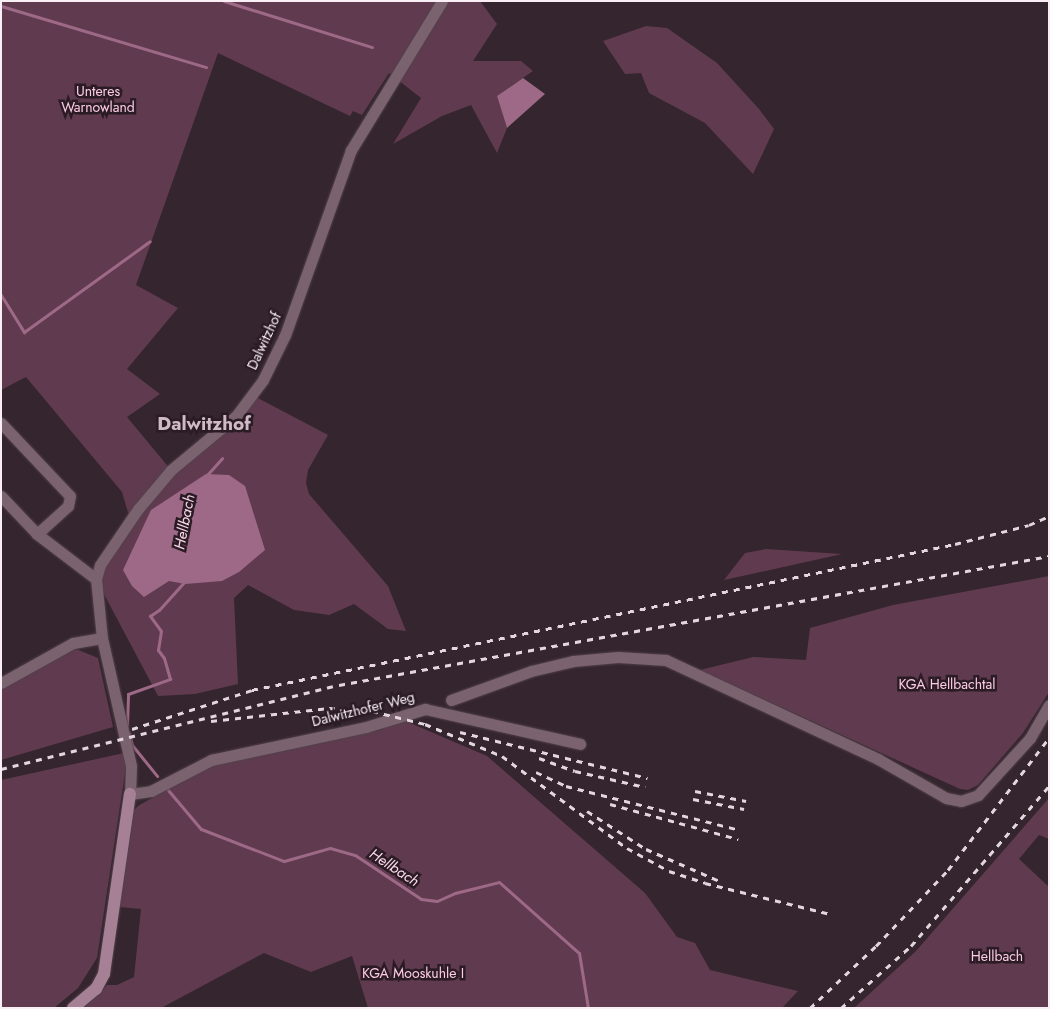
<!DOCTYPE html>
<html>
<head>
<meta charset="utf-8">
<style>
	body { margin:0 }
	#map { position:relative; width:1050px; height:1009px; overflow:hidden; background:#35252e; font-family:Jost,sans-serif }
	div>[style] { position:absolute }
	.green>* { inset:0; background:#603b50 }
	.water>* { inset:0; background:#9e6987 }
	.stream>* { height:3px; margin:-1.5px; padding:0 1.5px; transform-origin:1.5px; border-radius:1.5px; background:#9e6987 }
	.roads { filter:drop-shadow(0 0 1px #51414a) drop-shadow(0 0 1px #51414a) }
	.street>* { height:11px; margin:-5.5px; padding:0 5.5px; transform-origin:5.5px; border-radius:5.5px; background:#7a626f }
	.secondary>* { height:12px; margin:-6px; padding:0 6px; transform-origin:6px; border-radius:6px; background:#a68195 }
	.rail>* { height:3px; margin-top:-1.5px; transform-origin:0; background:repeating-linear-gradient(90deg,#e3d7dd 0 6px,transparent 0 12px) }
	span { translate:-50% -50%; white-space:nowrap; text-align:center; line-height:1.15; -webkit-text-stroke:5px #2a1b24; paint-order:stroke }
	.park-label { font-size:14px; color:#fecce7 }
	.street-label { font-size:14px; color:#faeff5 }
	.water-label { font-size:15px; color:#fad9eb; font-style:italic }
	.district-label { font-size:19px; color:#cfbac5; font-weight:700 }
	.frame { position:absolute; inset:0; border:2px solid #faeff5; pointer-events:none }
</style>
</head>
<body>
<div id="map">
	<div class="green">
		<div style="clip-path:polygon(1px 1px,480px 1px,497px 24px,473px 61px,521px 61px,533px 71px,497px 96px,507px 128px,497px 153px,471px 105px,442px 116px,393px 144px,421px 98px,389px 73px,362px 115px,353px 111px,350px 116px,218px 53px,136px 285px,178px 308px,127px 369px,160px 394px,127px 417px,171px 470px,252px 395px,328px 435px,308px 470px,306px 483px,309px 494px,388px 586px,406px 631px,388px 629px,354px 604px,329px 615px,294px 610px,248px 585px,234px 598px,238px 684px,195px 694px,158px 696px,96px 579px,130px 519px,122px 492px,26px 377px,1px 390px)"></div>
		<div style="clip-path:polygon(646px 26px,667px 28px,717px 63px,759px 109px,774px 129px,753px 174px,705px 123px,649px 93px,641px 73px,625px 74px,603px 41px)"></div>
		<div style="clip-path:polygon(766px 549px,842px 554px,724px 580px,745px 553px)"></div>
		<div style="clip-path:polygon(1049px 576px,1049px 692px,1023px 733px,978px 785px,968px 790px,960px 789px,700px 670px,753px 657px,806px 660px,810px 628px,893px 605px)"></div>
		<div style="clip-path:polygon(76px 649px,98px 658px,113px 727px,1px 760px,1px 687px)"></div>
		<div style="clip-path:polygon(403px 720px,487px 756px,645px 893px,677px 937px,695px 943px,710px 970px,798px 991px,782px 1008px,368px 1008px,352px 956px,311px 972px,264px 953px,161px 1008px,84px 1008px,107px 985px,117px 985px,134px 977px,141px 909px,119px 907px,131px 813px,138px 806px,219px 760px,380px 730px)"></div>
		<div style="clip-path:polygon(124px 753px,126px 766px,97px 958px,78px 988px,54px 1008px,1px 1008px,1px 780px)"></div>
		<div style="clip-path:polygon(1049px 798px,1049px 839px,1039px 835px,1019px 859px,1049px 887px,1049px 1008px,854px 1008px,916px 951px)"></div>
	</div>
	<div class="water">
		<div style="clip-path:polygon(523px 78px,545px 94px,507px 128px,497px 96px)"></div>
		<div style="clip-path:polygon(206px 474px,229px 475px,245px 486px,265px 550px,239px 572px,222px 581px,185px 584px,169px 581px,144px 597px,132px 586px,123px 570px,151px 510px)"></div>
	</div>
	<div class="stream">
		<div style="left:224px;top:1px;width:155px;rotate:17.3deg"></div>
		<div style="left:1px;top:6px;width:214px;rotate:16.6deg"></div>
		<div style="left:1px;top:295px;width:44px;rotate:58.1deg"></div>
		<div style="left:24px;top:332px;width:155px;rotate:-35.8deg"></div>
		<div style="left:206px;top:476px;width:24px;rotate:-48deg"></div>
		<div style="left:127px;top:725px;width:31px;rotate:-88deg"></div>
		<div style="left:128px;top:694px;width:45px;rotate:-19.7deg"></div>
		<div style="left:170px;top:679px;width:22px;rotate:-106deg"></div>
		<div style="left:164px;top:658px;width:10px;rotate:-127deg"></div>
		<div style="left:158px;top:650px;width:19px;rotate:-81deg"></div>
		<div style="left:161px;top:631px;width:19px;rotate:-126deg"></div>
		<div style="left:150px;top:616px;width:11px;rotate:-34deg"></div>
		<div style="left:159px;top:610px;width:40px;rotate:-48deg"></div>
		<div style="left:129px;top:733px;width:12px;rotate:76deg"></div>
		<div style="left:132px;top:745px;width:40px;rotate:51deg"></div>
		<div style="left:168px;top:790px;width:51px;rotate:49.8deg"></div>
		<div style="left:201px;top:829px;width:89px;rotate:21.1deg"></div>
		<div style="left:284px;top:861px;width:48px;rotate:-15.8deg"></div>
		<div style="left:330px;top:848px;width:26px;rotate:16deg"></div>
		<div style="left:355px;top:855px;width:79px;rotate:33.7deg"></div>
		<div style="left:421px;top:899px;width:16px;rotate:7deg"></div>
		<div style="left:437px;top:901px;width:20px;rotate:-24deg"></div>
		<div style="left:455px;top:893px;width:45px;rotate:-14deg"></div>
		<div style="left:499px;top:882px;width:107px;rotate:41.6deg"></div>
		<div style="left:579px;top:953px;width:56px;rotate:80.7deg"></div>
	</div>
	<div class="roads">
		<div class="street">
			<div style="left:442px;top:1px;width:175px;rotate:121.4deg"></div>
			<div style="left:351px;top:150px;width:196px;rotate:109.6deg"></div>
			<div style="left:285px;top:335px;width:50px;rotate:116.1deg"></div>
			<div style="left:263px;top:380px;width:45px;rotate:126.9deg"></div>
			<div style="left:236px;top:416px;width:85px;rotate:140.3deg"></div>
			<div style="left:171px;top:470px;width:51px;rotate:130.2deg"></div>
			<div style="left:138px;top:509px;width:68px;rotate:124.2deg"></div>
			<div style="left:100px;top:565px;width:15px;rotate:106deg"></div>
			<div style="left:96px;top:579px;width:59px;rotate:84.2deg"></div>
			<div style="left:102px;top:638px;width:131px;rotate:77.2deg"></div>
			<div style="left:131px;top:766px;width:28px;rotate:92deg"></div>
			<div style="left:130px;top:794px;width:21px;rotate:-8deg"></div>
			<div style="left:151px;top:791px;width:68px;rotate:-27.3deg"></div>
			<div style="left:211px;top:760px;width:158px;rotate:-12deg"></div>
			<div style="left:366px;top:727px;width:62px;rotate:-17deg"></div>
			<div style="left:425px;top:709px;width:159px;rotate:12.7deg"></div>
			<div style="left:1px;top:423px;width:100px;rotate:46.6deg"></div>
			<div style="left:70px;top:496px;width:10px;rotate:101deg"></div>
			<div style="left:68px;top:506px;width:42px;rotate:137.9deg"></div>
			<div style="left:1px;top:496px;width:52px;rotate:46.5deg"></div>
			<div style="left:37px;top:534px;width:74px;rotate:37.3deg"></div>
			<div style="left:1px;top:683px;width:82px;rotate:-29.1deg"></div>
			<div style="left:73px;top:643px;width:29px;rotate:-10deg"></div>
			<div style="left:451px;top:700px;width:85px;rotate:-19.9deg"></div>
			<div style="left:531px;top:671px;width:43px;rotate:-13.4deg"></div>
			<div style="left:573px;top:661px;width:45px;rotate:-5.1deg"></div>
			<div style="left:618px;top:657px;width:48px;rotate:3.6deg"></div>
			<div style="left:666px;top:660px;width:234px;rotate:25deg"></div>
			<div style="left:878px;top:759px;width:78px;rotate:29.8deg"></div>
			<div style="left:946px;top:798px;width:15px;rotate:11deg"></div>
			<div style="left:961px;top:801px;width:18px;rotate:-19deg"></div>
			<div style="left:978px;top:795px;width:77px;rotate:-47.6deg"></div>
			<div style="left:1030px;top:738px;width:38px;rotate:-60deg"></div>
		</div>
		<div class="secondary">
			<div style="left:73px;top:1008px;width:30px;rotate:-40deg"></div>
			<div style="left:96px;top:989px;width:17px;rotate:-62deg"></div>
			<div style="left:104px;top:974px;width:182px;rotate:-81.8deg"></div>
		</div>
	</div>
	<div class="rail">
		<div style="left:211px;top:721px;width:119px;rotate:-6.3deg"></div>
		<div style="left:329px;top:708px;width:43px;rotate:4deg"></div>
		<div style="left:372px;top:711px;width:55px;rotate:13.8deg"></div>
		<div style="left:425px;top:724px;width:83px;rotate:22.6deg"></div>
		<div style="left:502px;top:756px;width:155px;rotate:36.4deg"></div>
		<div style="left:627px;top:848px;width:48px;rotate:28.7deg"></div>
		<div style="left:669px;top:871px;width:38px;rotate:18deg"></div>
		<div style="left:705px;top:883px;width:129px;rotate:13.9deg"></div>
		<div style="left:132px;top:729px;width:126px;rotate:-18deg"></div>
		<div style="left:252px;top:690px;width:718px;rotate:-11.73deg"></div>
		<div style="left:955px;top:544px;width:76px;rotate:-14.4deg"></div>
		<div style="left:1029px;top:525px;width:22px;rotate:-24deg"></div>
		<div style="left:460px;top:732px;width:193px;rotate:13.8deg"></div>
		<div style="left:539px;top:758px;width:38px;rotate:20deg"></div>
		<div style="left:575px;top:771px;width:72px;rotate:12.9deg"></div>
		<div style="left:1px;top:769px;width:348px;rotate:-14deg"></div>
		<div style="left:339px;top:685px;width:722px;rotate:-10.3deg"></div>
		<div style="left:536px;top:772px;width:33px;rotate:25deg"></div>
		<div style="left:566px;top:786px;width:179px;rotate:14.2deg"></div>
		<div style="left:695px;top:791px;width:52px;rotate:11.1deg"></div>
		<div style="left:693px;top:799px;width:52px;rotate:11.1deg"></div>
		<div style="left:610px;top:804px;width:133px;rotate:15.3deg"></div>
		<div style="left:587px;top:811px;width:70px;rotate:32.8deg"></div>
		<div style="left:646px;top:849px;width:83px;rotate:23.5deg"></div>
		<div style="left:810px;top:1008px;width:91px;rotate:-43.2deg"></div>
		<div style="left:876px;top:946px;width:105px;rotate:-46.5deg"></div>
		<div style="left:948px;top:870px;width:166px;rotate:-52.6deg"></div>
		<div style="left:841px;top:1008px;width:94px;rotate:-41.5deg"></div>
		<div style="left:911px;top:946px;width:211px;rotate:-49.2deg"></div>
	</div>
	<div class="park-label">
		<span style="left:98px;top:99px">Unteres<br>Warnowland</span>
		<span style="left:947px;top:684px">KGA Hellbachtal</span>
		<span style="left:997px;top:956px">Hellbach</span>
		<span style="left:413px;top:973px">KGA Mooskuhle I</span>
	</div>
	<div class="street-label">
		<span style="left:264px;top:341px;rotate:-65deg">Dalwitzhof</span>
		<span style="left:363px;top:709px;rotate:-14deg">Dalwitzhofer Weg</span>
	</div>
	<div class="water-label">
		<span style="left:185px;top:522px;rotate:-79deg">Hellbach</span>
		<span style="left:394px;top:868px;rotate:33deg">Hellbach</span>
	</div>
	<div class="district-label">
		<span style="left:204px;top:424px">Dalwitzhof</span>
	</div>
	<div class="frame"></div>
</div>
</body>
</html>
